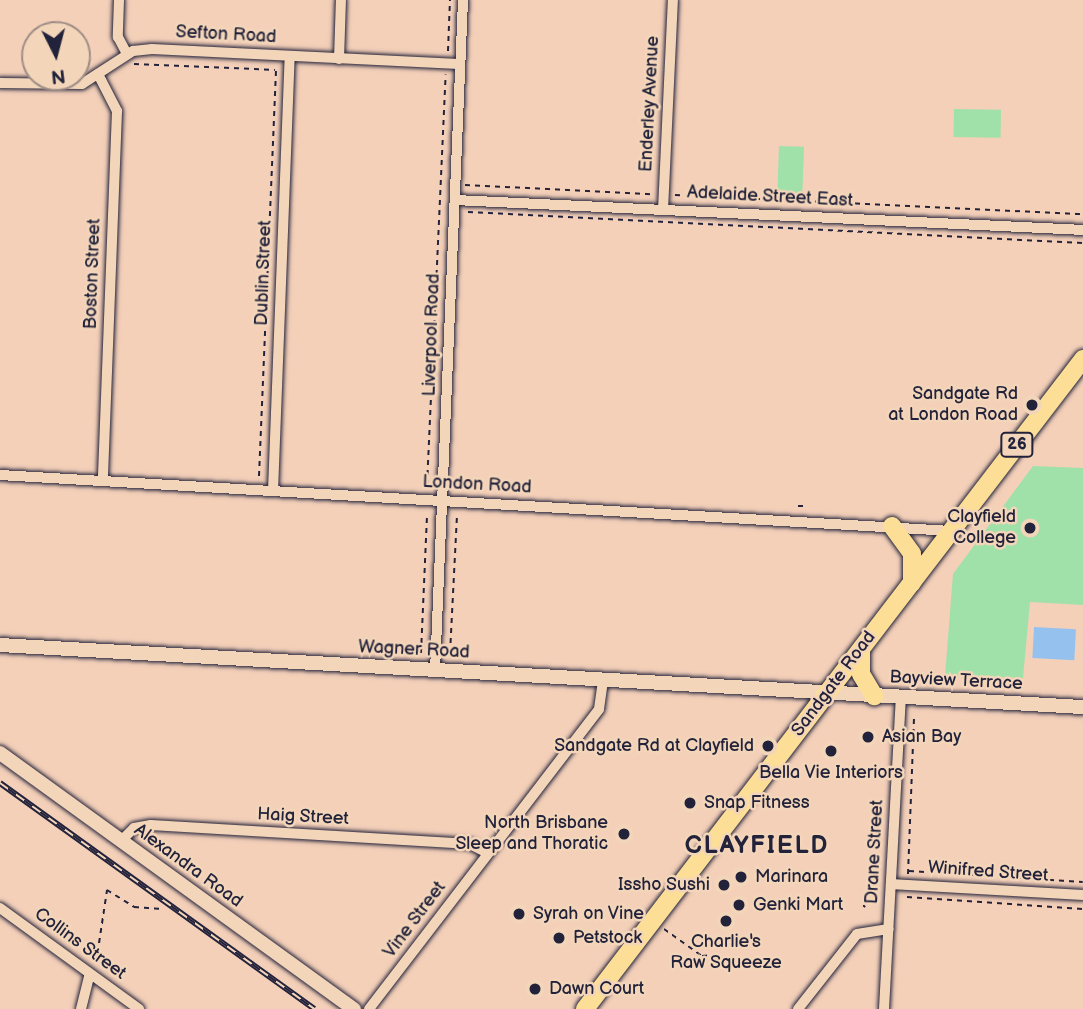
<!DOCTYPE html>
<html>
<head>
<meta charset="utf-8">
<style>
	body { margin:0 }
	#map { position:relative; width:1083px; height:1009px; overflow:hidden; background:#f4d0b9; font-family:"Balsamiq Sans",sans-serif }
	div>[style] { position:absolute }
	.green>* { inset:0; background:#a0e0a9; transform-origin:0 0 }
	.water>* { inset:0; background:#95c1ef; transform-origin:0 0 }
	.path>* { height:2px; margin-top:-1px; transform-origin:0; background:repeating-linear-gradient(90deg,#22223b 0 5px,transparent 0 10px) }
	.roads { filter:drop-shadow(0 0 2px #22223b) drop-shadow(0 0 2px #22223b) }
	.minor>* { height:10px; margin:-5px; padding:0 5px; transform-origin:5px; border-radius:5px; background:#f3d5b9 }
	.tertiary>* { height:14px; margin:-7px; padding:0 7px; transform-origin:7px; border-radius:7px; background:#f3d5b9 }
	.trunk>* { height:18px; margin:-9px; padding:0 9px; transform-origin:9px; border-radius:9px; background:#fcde96 }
	.rail>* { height:6px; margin-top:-3px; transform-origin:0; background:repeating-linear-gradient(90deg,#f3d5b9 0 10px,#22223b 0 20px); box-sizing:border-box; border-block:2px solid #22223b }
	.dots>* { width:19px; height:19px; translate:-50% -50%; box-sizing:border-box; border:4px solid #f3d5b9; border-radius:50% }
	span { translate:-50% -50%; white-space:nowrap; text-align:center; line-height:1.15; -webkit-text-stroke:5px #f3d5b9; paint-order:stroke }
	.shield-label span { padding:2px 5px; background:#f3d5b9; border:2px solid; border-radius:5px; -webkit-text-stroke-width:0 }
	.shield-label { font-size:16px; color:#22223b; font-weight:700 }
	.street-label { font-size:18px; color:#22223b }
	.poi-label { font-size:18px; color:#22223b }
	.right { translate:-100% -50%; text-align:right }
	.left { translate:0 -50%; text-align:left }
	.district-label { font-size:24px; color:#22223b; font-weight:700; letter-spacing:2px }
	.north { position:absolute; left:21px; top:21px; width:70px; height:70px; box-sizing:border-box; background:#f3d5b9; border:2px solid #9f8d87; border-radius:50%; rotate:174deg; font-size:19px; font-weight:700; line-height:28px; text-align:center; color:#22223b }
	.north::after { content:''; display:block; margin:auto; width:24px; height:32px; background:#22223b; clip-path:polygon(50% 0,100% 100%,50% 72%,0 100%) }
</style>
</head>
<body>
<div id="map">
	<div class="green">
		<div style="left:954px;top:109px;width:47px;height:28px;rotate:1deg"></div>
		<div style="left:779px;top:146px;width:25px;height:48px;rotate:2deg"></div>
		<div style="clip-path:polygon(1033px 466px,1083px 468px,1083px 605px,1030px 602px,1023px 678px,945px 676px,953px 574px)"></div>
	</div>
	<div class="water">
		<div style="left:1034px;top:627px;width:42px;height:31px;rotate:3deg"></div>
	</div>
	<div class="path">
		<div style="left:448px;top:51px;width:51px;rotate:-87.8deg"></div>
		<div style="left:134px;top:64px;width:141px;rotate:2.4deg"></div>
		<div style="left:465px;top:185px;width:187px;rotate:2.8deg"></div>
		<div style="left:675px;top:195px;width:408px;rotate:2.7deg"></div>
		<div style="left:468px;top:212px;width:616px;rotate:2.89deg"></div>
		<div style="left:259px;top:476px;width:408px;rotate:-87.6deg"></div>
		<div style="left:427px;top:485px;width:411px;rotate:-87.4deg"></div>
		<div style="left:798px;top:506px;width:7px"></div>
		<div style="left:421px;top:653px;width:139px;rotate:-87.5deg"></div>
		<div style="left:450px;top:653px;width:138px;rotate:-87.1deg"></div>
		<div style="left:909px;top:871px;width:174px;rotate:3.6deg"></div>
		<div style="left:908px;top:874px;width:159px;rotate:-87.8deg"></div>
		<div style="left:907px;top:897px;width:176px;rotate:3.9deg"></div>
		<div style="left:863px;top:905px;width:3px;rotate:45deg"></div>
		<div style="left:664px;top:929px;width:47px;rotate:35.4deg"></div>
		<div style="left:702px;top:956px;width:12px;rotate:-5deg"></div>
		<div style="left:96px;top:963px;width:74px;rotate:-81.4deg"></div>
		<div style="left:107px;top:890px;width:32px;rotate:32deg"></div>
		<div style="left:134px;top:907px;width:28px;rotate:4deg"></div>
	</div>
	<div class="roads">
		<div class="minor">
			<div style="left:119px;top:0;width:37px;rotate:92deg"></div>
			<div style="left:118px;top:37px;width:19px;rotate:62deg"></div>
			<div style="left:339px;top:59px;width:59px;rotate:-88.1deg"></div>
			<div style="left:98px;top:74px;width:42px;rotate:62.8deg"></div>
			<div style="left:117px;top:111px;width:370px;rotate:92.2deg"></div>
			<div style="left:0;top:83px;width:82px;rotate:0.7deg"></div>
			<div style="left:82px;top:84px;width:61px;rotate:-32.9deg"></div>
			<div style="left:133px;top:51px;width:19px;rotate:-6deg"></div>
			<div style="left:152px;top:49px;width:307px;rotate:2.8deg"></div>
			<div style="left:455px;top:200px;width:629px;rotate:2.73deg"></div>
			<div style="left:663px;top:210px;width:210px;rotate:-87.3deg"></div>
			<div style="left:0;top:475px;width:953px;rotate:3.37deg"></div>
			<div style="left:273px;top:491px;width:434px;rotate:-87.8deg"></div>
			<div style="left:435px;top:671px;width:672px;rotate:-87.61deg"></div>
			<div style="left:121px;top:841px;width:18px;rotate:-45deg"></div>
			<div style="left:134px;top:828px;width:17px;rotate:-10deg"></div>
			<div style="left:151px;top:825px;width:320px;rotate:3.4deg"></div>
			<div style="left:470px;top:844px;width:20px;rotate:27deg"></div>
			<div style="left:891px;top:884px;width:192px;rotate:3.3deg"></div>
			<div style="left:0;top:908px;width:172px;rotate:36deg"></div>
			<div style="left:81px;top:1009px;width:36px;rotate:-76deg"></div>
			<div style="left:369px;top:1009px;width:378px;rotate:-52.5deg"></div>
			<div style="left:599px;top:709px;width:28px;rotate:-82deg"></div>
			<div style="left:798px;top:1009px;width:95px;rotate:-51.8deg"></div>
			<div style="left:857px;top:934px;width:32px;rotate:-9deg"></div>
			<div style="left:884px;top:1009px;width:312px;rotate:-86.9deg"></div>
		</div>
		<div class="tertiary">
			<div style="left:0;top:645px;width:1085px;rotate:3.28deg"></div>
			<div style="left:0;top:753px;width:437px;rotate:35.9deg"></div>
		</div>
		<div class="trunk">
			<div style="left:892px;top:526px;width:34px;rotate:54deg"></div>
			<div style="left:912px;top:554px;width:29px;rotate:90deg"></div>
			<div style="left:861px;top:650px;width:24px;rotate:90deg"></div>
			<div style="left:861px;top:674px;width:26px;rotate:59deg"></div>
			<div style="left:585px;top:1009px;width:819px;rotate:-52.54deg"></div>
		</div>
	</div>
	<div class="rail">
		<div style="left:0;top:783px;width:387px;rotate:35.7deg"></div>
	</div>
	<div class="dots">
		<div style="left:1032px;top:405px;background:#22223b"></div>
		<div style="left:1030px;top:528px;background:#22223b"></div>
		<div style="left:868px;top:737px;background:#22223b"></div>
		<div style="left:768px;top:746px;background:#22223b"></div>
		<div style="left:831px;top:751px;background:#22223b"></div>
		<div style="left:690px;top:803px;background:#22223b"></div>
		<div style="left:624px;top:834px;background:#22223b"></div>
		<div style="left:741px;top:877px;background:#22223b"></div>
		<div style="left:724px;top:885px;background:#22223b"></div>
		<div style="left:739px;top:905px;background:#22223b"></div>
		<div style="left:519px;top:914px;background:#22223b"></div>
		<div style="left:726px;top:921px;background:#22223b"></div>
		<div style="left:559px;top:938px;background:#22223b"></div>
		<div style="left:535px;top:989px;background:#22223b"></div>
	</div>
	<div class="shield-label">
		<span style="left:1017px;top:445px">26</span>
	</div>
	<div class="street-label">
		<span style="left:226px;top:35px;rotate:3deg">Sefton Road</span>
		<span style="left:650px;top:104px;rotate:-87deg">Enderley Avenue</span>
		<span style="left:770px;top:197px;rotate:3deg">Adelaide Street East</span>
		<span style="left:264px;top:273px;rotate:-88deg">Dublin Street</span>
		<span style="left:93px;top:274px;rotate:-88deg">Boston Street</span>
		<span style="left:432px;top:335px;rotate:-88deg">Liverpool Road</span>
		<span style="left:477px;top:485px;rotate:3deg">London Road</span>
		<span style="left:414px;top:650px;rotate:3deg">Wagner Road</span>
		<span style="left:956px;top:681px;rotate:3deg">Bayview Terrace</span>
		<span style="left:834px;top:684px;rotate:-53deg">Sandgate Road</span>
		<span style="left:303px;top:817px;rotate:3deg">Haig Street</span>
		<span style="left:875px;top:852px;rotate:-87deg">Drane Street</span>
		<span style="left:188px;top:866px;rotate:36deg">Alexandra Road</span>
		<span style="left:988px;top:872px;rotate:4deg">Winifred Street</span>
		<span style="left:415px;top:920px;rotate:-53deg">Vine Street</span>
		<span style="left:80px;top:944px;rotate:36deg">Collins Street</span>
	</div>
	<div class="poi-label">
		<span class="right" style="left:1018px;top:405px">Sandgate Rd<br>at London Road</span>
		<span class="right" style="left:1016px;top:528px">Clayfield<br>College</span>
		<span class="left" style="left:882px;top:737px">Asian Bay</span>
		<span class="right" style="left:754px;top:746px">Sandgate Rd at Clayfield</span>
		<span style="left:831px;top:773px">Bella Vie Interiors</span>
		<span class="left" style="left:704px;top:803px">Snap Fitness</span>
		<span class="right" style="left:608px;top:834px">North Brisbane<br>Sleep and Thoratic</span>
		<span class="left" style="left:755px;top:877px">Marinara</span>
		<span class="right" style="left:710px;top:885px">Issho Sushi</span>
		<span class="left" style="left:753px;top:905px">Genki Mart</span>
		<span class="left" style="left:533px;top:914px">Syrah on Vine</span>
		<span class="left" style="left:573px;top:938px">Petstock</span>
		<span style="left:726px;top:953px">Charlie's<br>Raw Squeeze</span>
		<span class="left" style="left:549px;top:989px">Dawn Court</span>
	</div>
	<div class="district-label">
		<span style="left:757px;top:846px">CLAYFIELD</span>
	</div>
	<div class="north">N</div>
</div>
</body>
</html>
